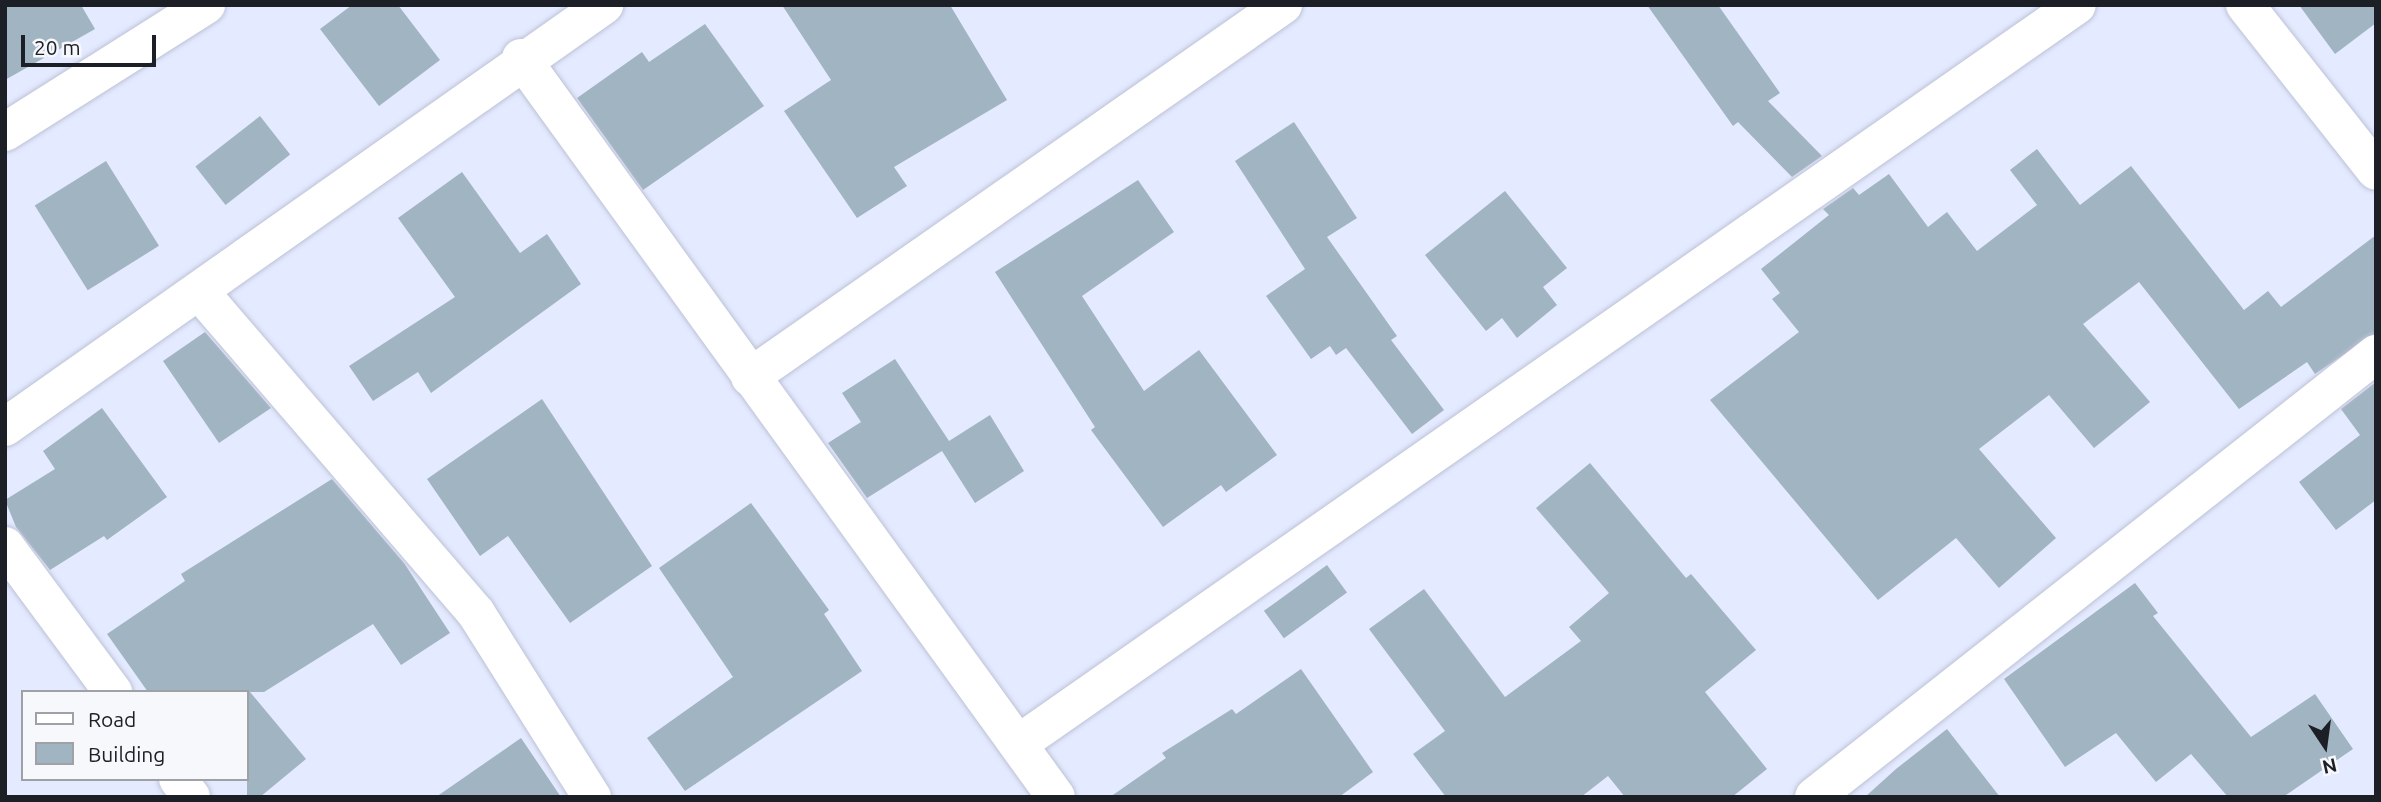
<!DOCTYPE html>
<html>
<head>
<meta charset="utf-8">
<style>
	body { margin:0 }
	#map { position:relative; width:2381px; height:802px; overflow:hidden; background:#e4eaff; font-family:Ubuntu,sans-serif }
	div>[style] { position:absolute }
	.building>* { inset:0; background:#a1b4c2; transform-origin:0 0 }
	.roads { filter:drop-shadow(0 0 2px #bdc2d6) drop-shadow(0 0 2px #bdc2d6) }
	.minor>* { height:38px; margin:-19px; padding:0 19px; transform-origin:19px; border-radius:19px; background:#fff }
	span { translate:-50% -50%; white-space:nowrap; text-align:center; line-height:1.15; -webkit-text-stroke:5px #f6f8fc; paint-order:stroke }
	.frame { position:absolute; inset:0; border:7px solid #1d1f26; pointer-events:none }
	.legend { position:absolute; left:21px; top:690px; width:228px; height:91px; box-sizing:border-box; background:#f6f8fc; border:2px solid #9fa1a6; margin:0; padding:9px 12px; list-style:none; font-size:21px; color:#1d1f26 }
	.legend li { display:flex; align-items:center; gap:14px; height:35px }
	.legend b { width:35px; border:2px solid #9fa1a6 }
	.north { position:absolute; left:2290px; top:711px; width:70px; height:70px; -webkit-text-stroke:5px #f6f8fc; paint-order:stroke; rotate:167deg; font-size:19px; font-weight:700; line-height:28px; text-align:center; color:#1d1f26 }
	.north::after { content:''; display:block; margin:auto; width:24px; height:32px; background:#1d1f26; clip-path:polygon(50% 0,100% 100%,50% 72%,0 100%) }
	.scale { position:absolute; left:21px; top:35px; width:135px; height:32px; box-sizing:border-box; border:4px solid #1d1f26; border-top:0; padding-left:9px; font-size:21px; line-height:24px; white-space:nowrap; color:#1d1f26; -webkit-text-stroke:5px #f6f8fc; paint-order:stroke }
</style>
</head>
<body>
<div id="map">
	<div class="building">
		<div style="clip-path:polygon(5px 5px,81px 5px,95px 29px,5px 80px)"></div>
		<div style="clip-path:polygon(352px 5px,398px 5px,440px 60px,379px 106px,320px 29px)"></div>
		<div style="clip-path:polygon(782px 5px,950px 5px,1007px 100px,894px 167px,907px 186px,857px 218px,784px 111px,831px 80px)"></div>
		<div style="clip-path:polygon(1647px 5px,1718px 5px,1780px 93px,1768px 101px,1822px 156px,1792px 177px,1738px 122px,1733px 126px)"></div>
		<div style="clip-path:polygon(2299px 5px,2376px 5px,2376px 23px,2335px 54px)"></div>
		<div style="clip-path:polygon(705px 24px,764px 106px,643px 190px,577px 98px,642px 52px,649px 62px)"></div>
		<div style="left:260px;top:116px;width:49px;height:82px;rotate:52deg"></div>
		<div style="clip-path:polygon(1294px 122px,1357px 218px,1327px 237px,1397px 336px,1391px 340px,1444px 410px,1412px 434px,1346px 348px,1336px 355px,1330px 346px,1311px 359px,1266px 296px,1305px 269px,1235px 161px)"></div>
		<div style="clip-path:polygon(2037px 149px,2080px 205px,2131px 166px,2244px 310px,2268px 291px,2281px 307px,2376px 235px,2376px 333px,2315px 374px,2307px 362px,2239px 409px,2139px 282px,2083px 324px,2150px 402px,2094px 448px,2049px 395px,1979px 449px,2056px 538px,1999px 588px,1956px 538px,1878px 600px,1710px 400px,1799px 332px,1772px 299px,1780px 293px,1761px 269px,1829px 215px,1823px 209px,1853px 188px,1859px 195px,1889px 174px,1928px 227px,1947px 212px,1977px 251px,2037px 205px,2010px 170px)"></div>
		<div style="left:106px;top:161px;width:100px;height:84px;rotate:58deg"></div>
		<div style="clip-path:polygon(462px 172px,520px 253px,547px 234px,581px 284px,431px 393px,418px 372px,373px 401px,349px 366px,455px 297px,398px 218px)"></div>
		<div style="clip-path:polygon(1138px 180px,1174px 232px,1082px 296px,1144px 391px,1199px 350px,1277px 455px,1226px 492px,1221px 485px,1163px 527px,1091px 430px,1095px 427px,995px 272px)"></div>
		<div style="clip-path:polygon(1505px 191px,1567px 268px,1543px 287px,1557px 305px,1517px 338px,1502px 318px,1486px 331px,1425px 255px)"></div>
		<div style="clip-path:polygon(205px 332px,271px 408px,219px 443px,163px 361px)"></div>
		<div style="clip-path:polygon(895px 359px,949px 441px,990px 415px,1024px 471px,975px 503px,942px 451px,867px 498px,828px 443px,861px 422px,842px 393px)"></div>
		<div style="clip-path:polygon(2376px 382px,2376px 500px,2336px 530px,2299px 482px,2360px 435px,2341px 409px)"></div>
		<div style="clip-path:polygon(542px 399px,652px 566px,570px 623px,508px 536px,480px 556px,427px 479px)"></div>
		<div style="clip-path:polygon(102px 408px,167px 497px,107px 540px,104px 536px,50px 570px,16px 527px,5px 500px,55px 469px,43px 451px)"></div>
		<div style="clip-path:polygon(1590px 463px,1686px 578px,1691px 574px,1756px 650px,1705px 692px,1767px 769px,1732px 797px,1625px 797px,1608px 776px,1581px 797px,1446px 797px,1413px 754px,1445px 731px,1369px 629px,1424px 589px,1505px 697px,1581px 641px,1569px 627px,1609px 593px,1536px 508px)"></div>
		<div style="clip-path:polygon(332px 479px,404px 563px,450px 633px,401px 665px,373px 624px,264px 692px,250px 692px,306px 759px,260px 797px,247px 797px,247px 692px,148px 692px,107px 634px,185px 581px,181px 574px)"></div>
		<div style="clip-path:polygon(751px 503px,829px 610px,824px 614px,862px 671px,685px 791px,647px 738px,733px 677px,659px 568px)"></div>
		<div style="left:1327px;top:565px;width:34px;height:78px;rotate:54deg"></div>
		<div style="clip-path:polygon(2135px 583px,2158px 613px,2153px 616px,2251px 737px,2315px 694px,2353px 749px,2283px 797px,2228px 797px,2191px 754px,2156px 782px,2116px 733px,2065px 767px,2004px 679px)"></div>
		<div style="clip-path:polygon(1301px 669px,1373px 772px,1339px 797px,1110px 797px,1166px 758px,1162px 753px,1232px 709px,1236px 714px)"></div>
		<div style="clip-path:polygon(1947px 729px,2000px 797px,1865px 797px,1896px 769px)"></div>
		<div style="clip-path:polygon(521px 738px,561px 797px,436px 797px)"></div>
	</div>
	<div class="roads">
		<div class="minor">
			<div style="left:2245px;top:5px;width:211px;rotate:51.7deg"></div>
			<div style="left:521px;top:58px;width:912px;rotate:54.1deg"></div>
			<div style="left:5px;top:132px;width:238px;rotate:-32.3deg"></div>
			<div style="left:199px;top:291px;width:425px;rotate:49.3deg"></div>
			<div style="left:476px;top:613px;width:218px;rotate:57.8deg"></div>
			<div style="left:750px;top:377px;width:650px;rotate:-34.91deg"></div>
			<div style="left:5px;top:427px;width:733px;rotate:-35.16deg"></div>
			<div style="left:5px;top:546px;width:182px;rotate:53.5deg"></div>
			<div style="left:1018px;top:744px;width:1291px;rotate:-34.91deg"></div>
			<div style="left:178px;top:779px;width:22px;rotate:54deg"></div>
			<div style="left:1814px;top:797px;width:716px;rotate:-38.25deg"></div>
		</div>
	</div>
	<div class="frame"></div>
	<ul class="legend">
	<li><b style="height:9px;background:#fff"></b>Road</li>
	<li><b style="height:19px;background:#a1b4c2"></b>Building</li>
	</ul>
	<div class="north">N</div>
	<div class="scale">20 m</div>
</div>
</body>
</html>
